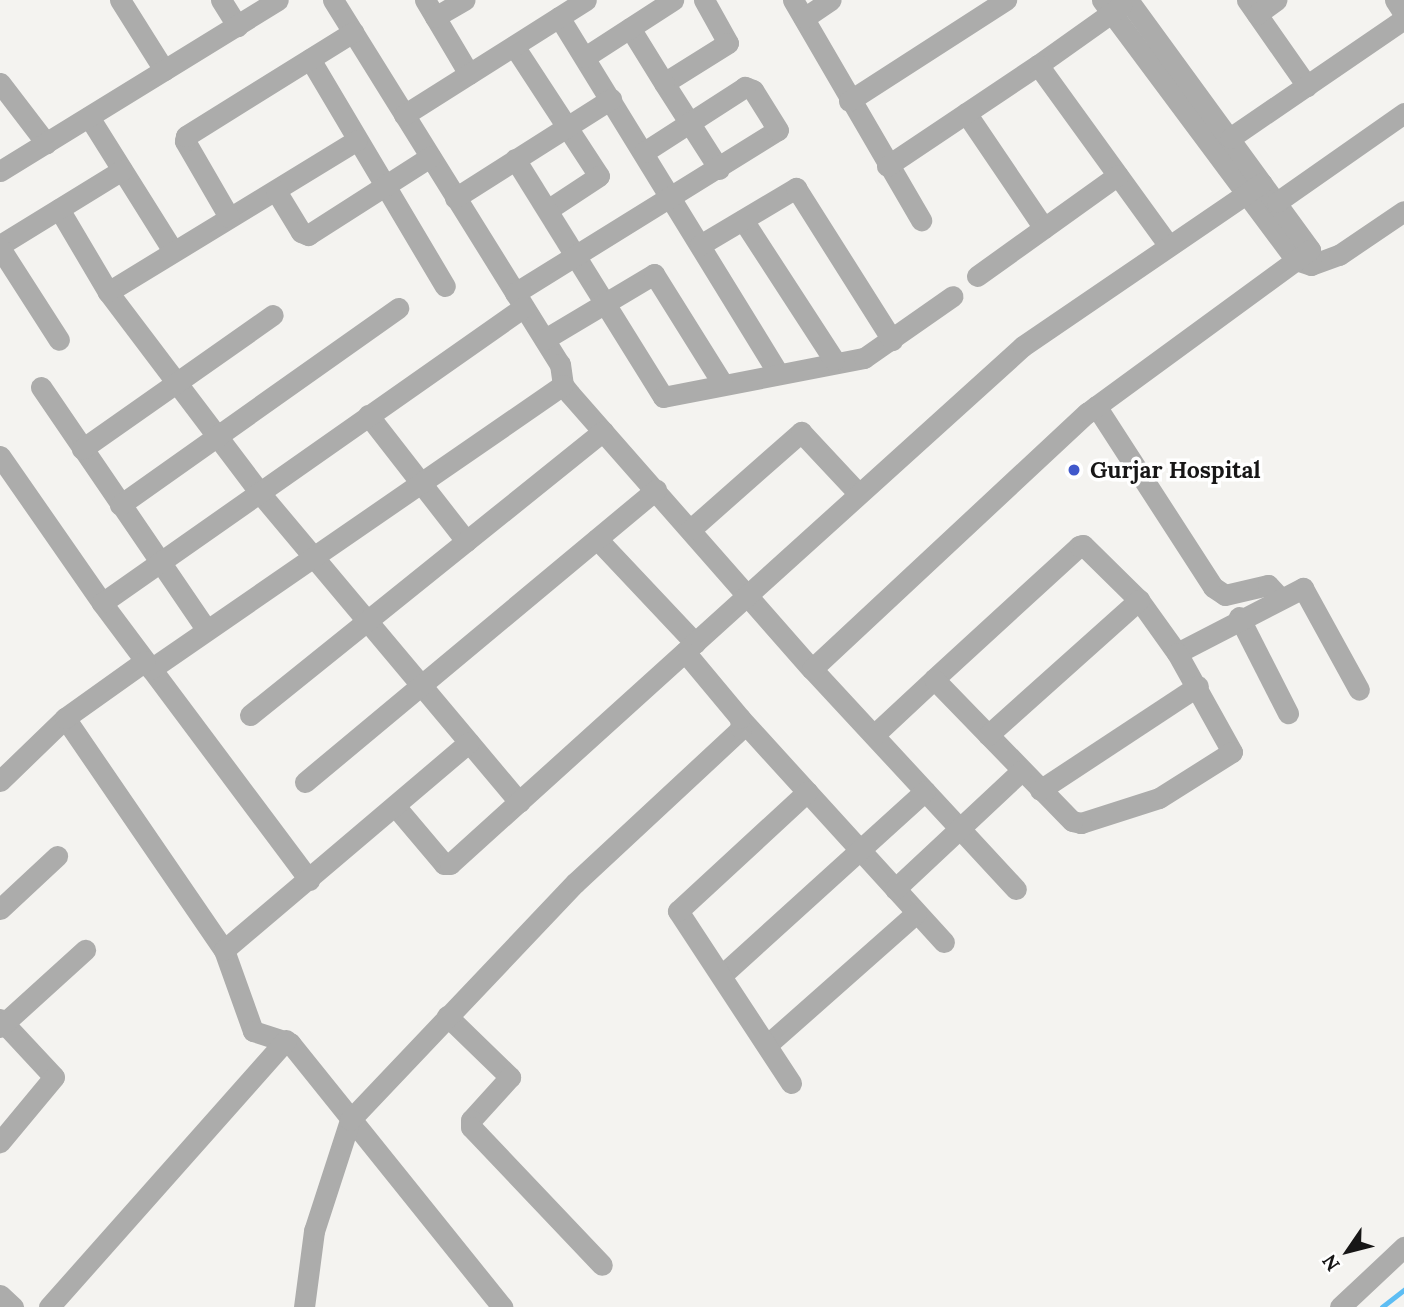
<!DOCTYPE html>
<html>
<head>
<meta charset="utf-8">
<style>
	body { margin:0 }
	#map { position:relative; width:1404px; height:1307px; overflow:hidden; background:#f4f3f0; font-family:Lora,serif }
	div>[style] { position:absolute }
	.stream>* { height:4.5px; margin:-2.25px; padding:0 2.25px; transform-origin:2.25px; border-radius:2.25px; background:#5dbdf3 }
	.minor>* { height:21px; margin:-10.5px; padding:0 10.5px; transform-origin:10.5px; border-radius:10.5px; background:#acacab }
	.dots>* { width:19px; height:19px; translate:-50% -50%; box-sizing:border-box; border:4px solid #fff; border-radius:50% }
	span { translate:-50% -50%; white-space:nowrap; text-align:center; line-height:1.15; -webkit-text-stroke:7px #fff; paint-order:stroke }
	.poi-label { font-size:23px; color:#171616; font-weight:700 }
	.left { translate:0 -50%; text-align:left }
	.north { position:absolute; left:1313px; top:1216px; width:70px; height:70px; -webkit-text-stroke:5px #fff; paint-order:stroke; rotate:235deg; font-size:19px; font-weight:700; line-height:28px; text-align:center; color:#171616 }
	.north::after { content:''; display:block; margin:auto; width:24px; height:32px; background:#171616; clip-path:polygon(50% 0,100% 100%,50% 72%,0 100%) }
</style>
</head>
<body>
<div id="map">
	<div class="stream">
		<div style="left:1382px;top:1307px;width:28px;rotate:-38deg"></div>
	</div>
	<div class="minor">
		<div style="left:120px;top:0;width:83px;rotate:57.8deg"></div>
		<div style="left:221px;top:0;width:31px;rotate:58deg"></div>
		<div style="left:333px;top:0;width:429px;rotate:58.1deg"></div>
		<div style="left:560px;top:364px;width:21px;rotate:82deg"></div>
		<div style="left:563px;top:385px;width:11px;rotate:52deg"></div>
		<div style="left:570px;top:394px;width:366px;rotate:48.7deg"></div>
		<div style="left:812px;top:669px;width:300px;rotate:47.2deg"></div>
		<div style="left:425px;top:0;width:86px;rotate:59.3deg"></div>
		<div style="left:704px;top:0;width:49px;rotate:60.8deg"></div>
		<div style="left:728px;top:43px;width:75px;rotate:148deg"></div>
		<div style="left:664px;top:83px;width:102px;rotate:57.4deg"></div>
		<div style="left:793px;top:0;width:255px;rotate:59.8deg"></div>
		<div style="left:1102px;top:0;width:324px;rotate:53.3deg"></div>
		<div style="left:1296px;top:260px;width:16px;rotate:18deg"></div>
		<div style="left:1311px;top:265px;width:30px;rotate:-20deg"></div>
		<div style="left:1339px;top:255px;width:78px;rotate:-34.1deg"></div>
		<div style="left:1128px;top:0;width:309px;rotate:53.9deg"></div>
		<div style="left:1310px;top:250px;width:14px;rotate:86deg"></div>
		<div style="left:1247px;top:0;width:105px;rotate:55.1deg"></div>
		<div style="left:1395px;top:0;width:17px;rotate:57deg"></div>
		<div style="left:1257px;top:14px;width:24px;rotate:-36deg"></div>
		<div style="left:435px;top:17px;width:34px;rotate:-30deg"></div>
		<div style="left:559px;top:17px;width:417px;rotate:58.4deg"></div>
		<div style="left:804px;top:18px;width:32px;rotate:-34deg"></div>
		<div style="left:630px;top:28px;width:65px;rotate:58.3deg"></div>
		<div style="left:514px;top:46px;width:155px;rotate:56.8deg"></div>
		<div style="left:599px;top:176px;width:60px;rotate:146.6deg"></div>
		<div style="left:585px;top:57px;width:105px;rotate:-32.9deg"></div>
		<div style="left:310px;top:59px;width:264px;rotate:59.3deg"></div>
		<div style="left:1038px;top:65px;width:102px;rotate:-35.4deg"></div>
		<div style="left:0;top:83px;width:76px;rotate:52.5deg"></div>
		<div style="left:849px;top:101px;width:187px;rotate:-32.8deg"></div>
		<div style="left:966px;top:113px;width:139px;rotate:55.9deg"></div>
		<div style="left:404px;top:115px;width:215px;rotate:-32.3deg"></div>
		<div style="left:89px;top:117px;width:158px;rotate:57.9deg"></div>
		<div style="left:1230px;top:138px;width:211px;rotate:-34.4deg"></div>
		<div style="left:357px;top:140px;width:292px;rotate:148.6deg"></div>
		<div style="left:108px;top:292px;width:251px;rotate:52.9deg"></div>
		<div style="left:259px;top:492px;width:405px;rotate:50deg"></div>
		<div style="left:515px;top:159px;width:280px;rotate:58.1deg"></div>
		<div style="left:663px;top:397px;width:205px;rotate:-11deg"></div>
		<div style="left:864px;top:358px;width:108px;rotate:-34.9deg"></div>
		<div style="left:887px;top:166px;width:182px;rotate:-33.8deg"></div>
		<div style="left:1038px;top:65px;width:223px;rotate:54.1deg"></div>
		<div style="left:0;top:171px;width:326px;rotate:-31.6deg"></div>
		<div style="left:276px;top:191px;width:48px;rotate:58.6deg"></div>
		<div style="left:301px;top:232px;width:8px;rotate:23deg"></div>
		<div style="left:308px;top:235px;width:145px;rotate:-32.6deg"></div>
		<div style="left:455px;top:198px;width:185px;rotate:-32.4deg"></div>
		<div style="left:1277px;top:202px;width:155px;rotate:-35deg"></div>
		<div style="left:59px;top:209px;width:96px;rotate:59.4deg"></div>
		<div style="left:229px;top:217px;width:88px;rotate:-120.1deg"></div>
		<div style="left:185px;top:141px;width:5px;rotate:-79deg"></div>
		<div style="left:186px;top:136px;width:197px;rotate:-31.9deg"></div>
		<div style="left:743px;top:220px;width:167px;rotate:57deg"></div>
		<div style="left:0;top:245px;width:143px;rotate:-31.6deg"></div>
		<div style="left:700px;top:245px;width:112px;rotate:-30.7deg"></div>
		<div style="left:796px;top:188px;width:180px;rotate:57.7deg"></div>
		<div style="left:0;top:248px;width:109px;rotate:57.3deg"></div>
		<div style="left:977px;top:276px;width:173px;rotate:-35.6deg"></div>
		<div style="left:515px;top:293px;width:309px;rotate:-31.8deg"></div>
		<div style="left:778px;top:130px;width:47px;rotate:-122deg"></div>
		<div style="left:753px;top:90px;width:9px;rotate:-159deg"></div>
		<div style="left:745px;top:87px;width:120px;rotate:147.2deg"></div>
		<div style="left:545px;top:339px;width:127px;rotate:-30.8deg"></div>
		<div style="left:654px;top:274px;width:128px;rotate:58deg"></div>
		<div style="left:41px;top:387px;width:293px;rotate:55.7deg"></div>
		<div style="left:1096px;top:406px;width:216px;rotate:57.1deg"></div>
		<div style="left:1213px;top:587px;width:14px;rotate:34deg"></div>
		<div style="left:1225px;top:595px;width:44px;rotate:-13.1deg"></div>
		<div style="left:1268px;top:585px;width:16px;rotate:47deg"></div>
		<div style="left:368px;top:415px;width:160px;rotate:52.1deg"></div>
		<div style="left:82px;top:449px;width:233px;rotate:-35.1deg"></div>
		<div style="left:0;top:456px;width:179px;rotate:55.2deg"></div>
		<div style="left:102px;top:603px;width:346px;rotate:53.2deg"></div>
		<div style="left:120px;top:505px;width:341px;rotate:-35.3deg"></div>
		<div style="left:691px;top:529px;width:147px;rotate:-41.4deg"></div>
		<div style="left:801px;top:432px;width:83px;rotate:46.9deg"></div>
		<div style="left:597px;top:539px;width:143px;rotate:46.7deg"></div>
		<div style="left:102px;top:603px;width:515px;rotate:-35.05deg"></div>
		<div style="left:1239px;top:617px;width:108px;rotate:63deg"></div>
		<div style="left:1177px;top:653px;width:142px;rotate:-27.3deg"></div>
		<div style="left:1303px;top:588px;width:116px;rotate:61.2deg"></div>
		<div style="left:151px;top:669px;width:500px;rotate:-34.58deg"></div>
		<div style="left:812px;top:669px;width:376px;rotate:-43deg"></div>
		<div style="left:1087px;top:413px;width:276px;rotate:-36.2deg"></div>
		<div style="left:250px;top:715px;width:453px;rotate:-38.8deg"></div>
		<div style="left:65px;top:718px;width:281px;rotate:55.6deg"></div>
		<div style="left:224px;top:950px;width:86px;rotate:70.3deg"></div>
		<div style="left:253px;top:1031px;width:39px;rotate:18deg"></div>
		<div style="left:290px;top:1043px;width:339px;rotate:51.2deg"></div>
		<div style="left:740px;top:718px;width:303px;rotate:47.7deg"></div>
		<div style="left:874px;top:735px;width:82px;rotate:-43deg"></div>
		<div style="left:934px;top:679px;width:197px;rotate:-42.5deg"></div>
		<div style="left:1079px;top:546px;width:4px;rotate:-14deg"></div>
		<div style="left:1083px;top:545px;width:78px;rotate:44.5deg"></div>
		<div style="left:1139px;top:600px;width:65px;rotate:54.4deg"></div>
		<div style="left:1177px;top:653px;width:113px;rotate:60.9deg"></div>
		<div style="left:1232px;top:752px;width:86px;rotate:147.8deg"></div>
		<div style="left:1159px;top:798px;width:82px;rotate:162.2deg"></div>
		<div style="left:1081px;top:823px;width:9px;rotate:-167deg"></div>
		<div style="left:1072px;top:821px;width:198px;rotate:-134.2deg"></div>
		<div style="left:988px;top:735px;width:203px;rotate:-41.8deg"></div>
		<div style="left:0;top:781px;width:91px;rotate:-44.1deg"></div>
		<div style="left:65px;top:718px;width:98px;rotate:-35.5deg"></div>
		<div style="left:305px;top:782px;width:457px;rotate:-39.8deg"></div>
		<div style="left:1040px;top:790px;width:189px;rotate:-33.4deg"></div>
		<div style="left:395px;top:806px;width:76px;rotate:49.8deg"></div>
		<div style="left:444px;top:864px;width:6px"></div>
		<div style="left:450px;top:864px;width:772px;rotate:-42.11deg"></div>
		<div style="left:1023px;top:346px;width:289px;rotate:-34.3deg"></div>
		<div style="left:895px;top:889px;width:173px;rotate:-43.1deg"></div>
		<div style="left:0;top:909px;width:78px;rotate:-42.9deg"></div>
		<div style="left:224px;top:950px;width:321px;rotate:-40.3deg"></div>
		<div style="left:722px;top:975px;width:274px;rotate:-42.2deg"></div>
		<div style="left:447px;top:1016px;width:88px;rotate:44.1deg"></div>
		<div style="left:510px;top:1077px;width:58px;rotate:132.2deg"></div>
		<div style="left:471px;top:1120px;width:7px;rotate:90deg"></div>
		<div style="left:471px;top:1127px;width:190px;rotate:46.5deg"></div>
		<div style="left:0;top:1019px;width:79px;rotate:47deg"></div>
		<div style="left:54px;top:1077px;width:85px;rotate:129.7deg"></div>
		<div style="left:0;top:1027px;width:115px;rotate:-42.2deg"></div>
		<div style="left:767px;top:1045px;width:199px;rotate:-41.5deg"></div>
		<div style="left:791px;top:1083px;width:206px;rotate:-123.3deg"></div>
		<div style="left:678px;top:911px;width:176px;rotate:-42.7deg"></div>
		<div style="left:0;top:1295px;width:18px;rotate:43deg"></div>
		<div style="left:49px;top:1307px;width:357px;rotate:-48.4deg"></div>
		<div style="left:304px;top:1307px;width:77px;rotate:-82.5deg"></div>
		<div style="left:314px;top:1231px;width:117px;rotate:-72deg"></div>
		<div style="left:350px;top:1120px;width:327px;rotate:-46.5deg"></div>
		<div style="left:575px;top:883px;width:226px;rotate:-42.9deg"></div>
		<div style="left:741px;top:729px;width:11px;rotate:-95deg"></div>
		<div style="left:740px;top:718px;width:86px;rotate:-129.8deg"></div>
		<div style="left:1340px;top:1307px;width:88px;rotate:-43.2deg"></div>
	</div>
	<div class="dots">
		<div style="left:1074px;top:470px;background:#4058cb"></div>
	</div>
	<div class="poi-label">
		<span class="left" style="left:1090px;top:470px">Gurjar Hospital</span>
	</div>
	<div class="north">N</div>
</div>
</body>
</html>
